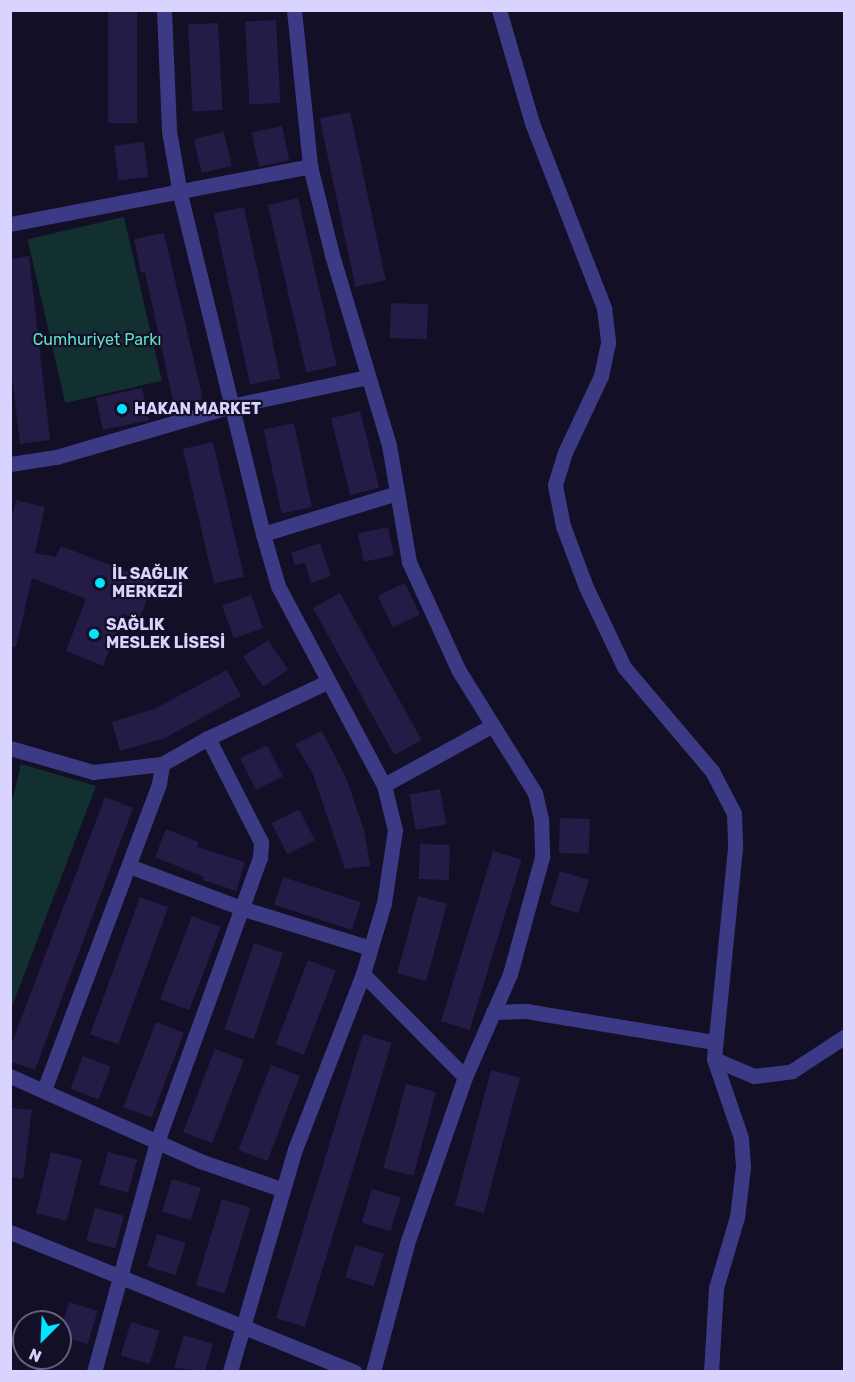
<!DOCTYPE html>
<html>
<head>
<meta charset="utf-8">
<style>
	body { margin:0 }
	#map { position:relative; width:855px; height:1382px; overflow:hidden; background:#130f26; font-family:Rubik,sans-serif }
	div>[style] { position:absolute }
	.green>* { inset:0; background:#12302f; transform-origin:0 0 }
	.building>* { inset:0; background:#241b47; transform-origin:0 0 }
	.minor>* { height:15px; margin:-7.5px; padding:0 7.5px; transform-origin:7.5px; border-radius:7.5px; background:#3d3a85 }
	.dots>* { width:16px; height:16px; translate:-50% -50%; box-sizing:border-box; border:3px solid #130f26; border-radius:50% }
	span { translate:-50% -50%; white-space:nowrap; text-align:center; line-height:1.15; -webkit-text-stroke:4.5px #130f26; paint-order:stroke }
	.park-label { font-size:16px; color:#5fe0c0 }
	.poi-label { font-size:16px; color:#d9d4ff; font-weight:700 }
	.left { translate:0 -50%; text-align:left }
	.frame { position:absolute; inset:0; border:12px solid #d9d4ff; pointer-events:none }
	.north { position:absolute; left:12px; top:1310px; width:60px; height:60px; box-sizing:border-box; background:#130f26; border:2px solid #625e7d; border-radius:50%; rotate:204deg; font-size:16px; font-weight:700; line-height:24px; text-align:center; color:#d9d4ff }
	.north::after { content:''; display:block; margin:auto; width:21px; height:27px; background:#00e5ff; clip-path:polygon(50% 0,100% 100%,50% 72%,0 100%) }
</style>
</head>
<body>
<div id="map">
	<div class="green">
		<div style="left:124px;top:217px;width:168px;height:99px;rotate:77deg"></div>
		<div style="clip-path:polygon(21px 764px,96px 786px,11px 1009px,10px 809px)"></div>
	</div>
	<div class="building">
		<div style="left:108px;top:10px;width:29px;height:113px"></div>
		<div style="left:276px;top:20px;width:83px;height:31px;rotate:87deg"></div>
		<div style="left:218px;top:23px;width:87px;height:30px;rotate:87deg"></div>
		<div style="left:350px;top:112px;width:172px;height:31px;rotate:78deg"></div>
		<div style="left:282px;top:126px;width:35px;height:31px;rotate:78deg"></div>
		<div style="left:224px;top:132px;width:35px;height:31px;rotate:77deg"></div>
		<div style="left:144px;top:142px;width:35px;height:30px;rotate:83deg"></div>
		<div style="left:298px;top:198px;width:172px;height:31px;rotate:77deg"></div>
		<div style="left:244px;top:207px;width:175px;height:31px;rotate:78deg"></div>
		<div style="clip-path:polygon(164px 233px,203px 399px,174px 405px,145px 272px,141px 273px,134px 239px)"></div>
		<div style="clip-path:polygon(29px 256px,50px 440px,20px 444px,10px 359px,10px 259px)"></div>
		<div style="left:391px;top:303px;width:37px;height:35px;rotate:2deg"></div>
		<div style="left:142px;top:388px;width:33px;height:47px;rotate:78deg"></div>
		<div style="left:360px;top:411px;width:79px;height:30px;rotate:76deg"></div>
		<div style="left:294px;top:423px;width:86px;height:31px;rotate:78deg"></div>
		<div style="left:213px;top:442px;width:138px;height:31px;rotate:77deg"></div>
		<div style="clip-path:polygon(16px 500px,45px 507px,35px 553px,56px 557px,61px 546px,154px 582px,139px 620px,123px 614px,103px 666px,66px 651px,86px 599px,32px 578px,16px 647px,10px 646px,10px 524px)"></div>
		<div style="left:388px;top:527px;width:29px;height:31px;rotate:78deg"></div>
		<div style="clip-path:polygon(320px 543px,331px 576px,311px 583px,305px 563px,295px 565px,291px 553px)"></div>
		<div style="left:405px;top:583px;width:35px;height:30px;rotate:65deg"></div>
		<div style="left:340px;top:593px;width:168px;height:31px;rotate:61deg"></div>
		<div style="left:251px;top:595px;width:35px;height:31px;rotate:70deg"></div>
		<div style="left:268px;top:640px;width:36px;height:30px;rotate:56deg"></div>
		<div style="clip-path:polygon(227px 670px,241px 696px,165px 738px,120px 751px,112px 722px,154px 709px)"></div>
		<div style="clip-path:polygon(322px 731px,347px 780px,364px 830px,370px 866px,345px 869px,313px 774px,295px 744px)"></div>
		<div style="left:267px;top:745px;width:35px;height:30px;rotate:63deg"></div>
		<div style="left:440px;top:789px;width:36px;height:31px;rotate:80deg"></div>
		<div style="clip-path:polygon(105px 797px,133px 808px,35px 1070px,10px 1061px,10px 1048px)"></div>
		<div style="left:299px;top:809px;width:35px;height:31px;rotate:63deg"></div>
		<div style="left:560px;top:818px;width:30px;height:35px;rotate:2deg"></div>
		<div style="clip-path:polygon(166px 829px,199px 842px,197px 847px,245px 862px,236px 891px,203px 880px,204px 877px,155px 857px)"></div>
		<div style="left:420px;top:844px;width:30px;height:35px;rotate:2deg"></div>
		<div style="left:493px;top:851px;width:30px;height:178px;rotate:17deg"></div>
		<div style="left:560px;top:871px;width:30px;height:35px;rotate:17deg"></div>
		<div style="left:283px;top:877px;width:82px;height:29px;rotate:18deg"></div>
		<div style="left:418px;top:896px;width:30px;height:80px;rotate:15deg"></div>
		<div style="left:140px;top:897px;width:30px;height:146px;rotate:20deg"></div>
		<div style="left:192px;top:916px;width:31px;height:89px;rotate:21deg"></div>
		<div style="left:254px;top:943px;width:31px;height:91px;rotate:19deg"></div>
		<div style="left:308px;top:960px;width:30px;height:90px;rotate:21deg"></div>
		<div style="left:156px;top:1022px;width:30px;height:91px;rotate:21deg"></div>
		<div style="left:363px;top:1034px;width:30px;height:297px;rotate:17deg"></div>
		<div style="left:215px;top:1049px;width:31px;height:89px;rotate:21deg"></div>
		<div style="left:83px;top:1056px;width:30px;height:35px;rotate:21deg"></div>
		<div style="left:271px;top:1065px;width:31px;height:91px;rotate:21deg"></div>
		<div style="left:491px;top:1070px;width:30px;height:140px;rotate:15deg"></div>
		<div style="left:406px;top:1084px;width:31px;height:87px;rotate:15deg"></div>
		<div style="clip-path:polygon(10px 1108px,32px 1110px,23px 1179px,10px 1177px)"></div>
		<div style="left:51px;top:1152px;width:32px;height:63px;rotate:14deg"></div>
		<div style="left:108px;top:1152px;width:30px;height:34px;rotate:15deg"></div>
		<div style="left:172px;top:1179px;width:30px;height:34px;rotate:17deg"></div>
		<div style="left:372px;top:1189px;width:30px;height:35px;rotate:17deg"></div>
		<div style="left:222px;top:1199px;width:30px;height:90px;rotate:17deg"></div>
		<div style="left:95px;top:1208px;width:30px;height:34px;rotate:15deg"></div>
		<div style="left:157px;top:1234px;width:30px;height:34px;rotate:17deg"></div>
		<div style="left:355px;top:1245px;width:30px;height:34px;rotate:17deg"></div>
		<div style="left:69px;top:1302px;width:30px;height:35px;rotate:17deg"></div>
		<div style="left:131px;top:1322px;width:30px;height:35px;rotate:17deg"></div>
		<div style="clip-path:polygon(184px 1335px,213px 1344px,205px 1371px,174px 1368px)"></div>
	</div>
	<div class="minor">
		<div style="left:164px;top:10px;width:121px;rotate:87.6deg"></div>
		<div style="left:169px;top:131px;width:64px;rotate:80.1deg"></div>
		<div style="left:180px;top:194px;width:350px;rotate:76.3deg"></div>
		<div style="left:263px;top:534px;width:54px;rotate:73.9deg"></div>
		<div style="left:278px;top:586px;width:225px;rotate:62deg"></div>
		<div style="left:384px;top:785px;width:46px;rotate:76.3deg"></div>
		<div style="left:395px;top:830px;width:74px;rotate:98.6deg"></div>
		<div style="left:384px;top:903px;width:74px;rotate:106.5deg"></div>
		<div style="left:363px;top:974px;width:188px;rotate:111.2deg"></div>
		<div style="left:295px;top:1149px;width:232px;rotate:106.3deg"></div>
		<div style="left:294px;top:10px;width:157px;rotate:84.1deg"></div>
		<div style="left:310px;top:166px;width:92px;rotate:76.1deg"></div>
		<div style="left:332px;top:255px;width:198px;rotate:73.3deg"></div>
		<div style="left:389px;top:445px;width:119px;rotate:80.3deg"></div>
		<div style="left:409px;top:562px;width:120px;rotate:65.4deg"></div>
		<div style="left:459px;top:671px;width:144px;rotate:58.1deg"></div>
		<div style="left:535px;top:793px;width:28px;rotate:77deg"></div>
		<div style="left:541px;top:820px;width:37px;rotate:88deg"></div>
		<div style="left:542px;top:857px;width:121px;rotate:105.3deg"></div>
		<div style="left:510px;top:974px;width:112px;rotate:113.6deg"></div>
		<div style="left:465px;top:1077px;width:177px;rotate:109.2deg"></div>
		<div style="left:407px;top:1244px;width:132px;rotate:104.9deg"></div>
		<div style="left:499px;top:10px;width:118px;rotate:73.7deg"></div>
		<div style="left:532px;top:123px;width:199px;rotate:68.7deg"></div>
		<div style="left:604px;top:308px;width:35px;rotate:83deg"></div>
		<div style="left:608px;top:343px;width:34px;rotate:102deg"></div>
		<div style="left:601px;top:376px;width:84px;rotate:115.3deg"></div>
		<div style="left:565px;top:452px;width:34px;rotate:107deg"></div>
		<div style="left:555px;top:485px;width:42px;rotate:79deg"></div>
		<div style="left:563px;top:526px;width:65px;rotate:69.3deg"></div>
		<div style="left:586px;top:587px;width:89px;rotate:64.6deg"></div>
		<div style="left:624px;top:667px;width:136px;rotate:49.8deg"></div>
		<div style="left:712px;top:771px;width:47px;rotate:62.4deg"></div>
		<div style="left:734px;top:813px;width:35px;rotate:88deg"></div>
		<div style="left:735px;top:848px;width:212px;rotate:95.7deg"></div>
		<div style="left:714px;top:1059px;width:83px;rotate:71.1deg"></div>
		<div style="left:741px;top:1138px;width:29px;rotate:86deg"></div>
		<div style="left:743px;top:1167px;width:50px;rotate:96.8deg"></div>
		<div style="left:737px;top:1217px;width:74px;rotate:106.5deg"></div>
		<div style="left:716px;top:1288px;width:84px;rotate:93.4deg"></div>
		<div style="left:10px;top:224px;width:306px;rotate:-10.9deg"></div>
		<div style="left:10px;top:464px;width:47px;rotate:-8.7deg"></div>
		<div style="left:56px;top:457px;width:182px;rotate:-16.2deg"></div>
		<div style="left:231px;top:406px;width:140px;rotate:-12deg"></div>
		<div style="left:263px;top:534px;width:140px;rotate:-17deg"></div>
		<div style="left:10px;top:748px;width:86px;rotate:16.1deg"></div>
		<div style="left:93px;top:772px;width:69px;rotate:-6.6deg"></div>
		<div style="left:162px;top:764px;width:53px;rotate:-29.5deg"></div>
		<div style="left:208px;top:738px;width:132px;rotate:-25.2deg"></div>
		<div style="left:384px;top:785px;width:124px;rotate:-28.8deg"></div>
		<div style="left:129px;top:866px;width:123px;rotate:20.5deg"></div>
		<div style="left:244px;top:909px;width:132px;rotate:17.2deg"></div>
		<div style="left:363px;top:974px;width:145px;rotate:45.3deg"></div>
		<div style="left:493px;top:1012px;width:33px;rotate:-2deg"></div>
		<div style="left:526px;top:1011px;width:191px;rotate:9.4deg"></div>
		<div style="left:714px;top:1059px;width:43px;rotate:23deg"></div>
		<div style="left:754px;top:1076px;width:38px;rotate:-7deg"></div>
		<div style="left:792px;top:1071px;width:62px;rotate:-33.2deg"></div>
		<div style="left:10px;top:1076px;width:208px;rotate:24.1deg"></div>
		<div style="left:200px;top:1161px;width:86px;rotate:19.1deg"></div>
		<div style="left:44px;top:1090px;width:327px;rotate:-69.4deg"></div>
		<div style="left:159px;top:784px;width:20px;rotate:-81deg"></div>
		<div style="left:10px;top:1232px;width:372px;rotate:22.1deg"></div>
		<div style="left:94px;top:1372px;width:238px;rotate:-74.7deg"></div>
		<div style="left:157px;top:1142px;width:302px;rotate:-70.1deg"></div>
		<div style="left:260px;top:858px;width:16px;rotate:-86deg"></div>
		<div style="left:261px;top:842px;width:117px;rotate:-117deg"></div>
	</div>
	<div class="dots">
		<div style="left:122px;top:409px;background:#00e5ff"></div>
		<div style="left:100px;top:583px;background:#00e5ff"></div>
		<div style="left:94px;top:634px;background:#00e5ff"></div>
	</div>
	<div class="park-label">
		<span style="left:97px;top:340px">Cumhuriyet Parkı</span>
	</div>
	<div class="poi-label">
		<span class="left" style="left:134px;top:409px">HAKAN MARKET</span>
		<span class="left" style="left:112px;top:583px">İL SAĞLIK<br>MERKEZİ</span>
		<span class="left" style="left:106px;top:634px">SAĞLIK<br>MESLEK LİSESİ</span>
	</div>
	<div class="frame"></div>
	<div class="north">N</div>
</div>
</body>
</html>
